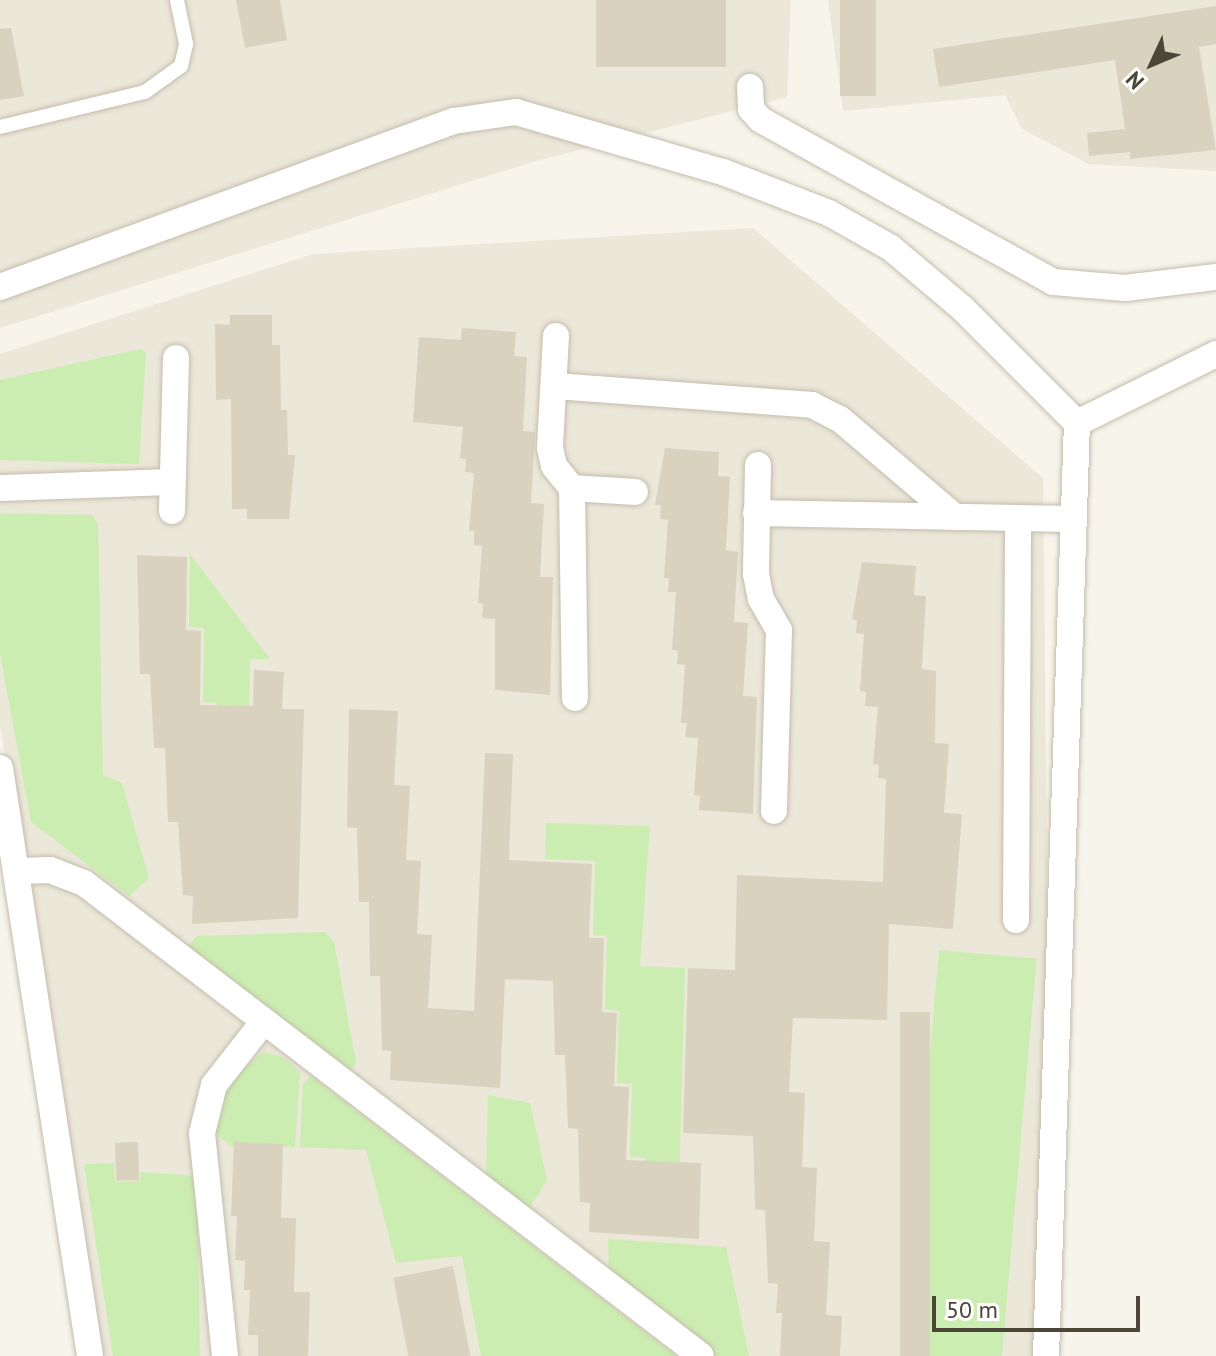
<!DOCTYPE html>
<html>
<head>
<meta charset="utf-8">
<style>
	body { margin:0 }
	#map { position:relative; width:1216px; height:1356px; overflow:hidden; background:#f6f4eb; font-family:"PT Sans",sans-serif }
	div>[style] { position:absolute }
	.residential>* { inset:0; background:#ebe7d9 }
	.green>* { inset:0; background:#ccedb1; transform-origin:0 0 }
	.building>* { inset:0; background:#d9d2bf; transform-origin:0 0 }
	.roads { filter:drop-shadow(0 0 2px #c3bdac) drop-shadow(0 0 2px #c3bdac) }
	.service>* { height:14px; margin:-7px; padding:0 7px; transform-origin:7px; border-radius:7px; background:#fff }
	.minor>* { height:26px; margin:-13px; padding:0 13px; transform-origin:13px; border-radius:13px; background:#fff }
	span { translate:-50% -50%; white-space:nowrap; text-align:center; line-height:1.15; -webkit-text-stroke:7px #fff; paint-order:stroke }
	.north { position:absolute; left:1112px; top:24px; width:80px; height:80px; -webkit-text-stroke:6px #fff; paint-order:stroke; rotate:226deg; font-size:22px; font-weight:700; line-height:32px; text-align:center; color:#4c4638 }
	.north::after { content:''; display:block; margin:auto; width:28px; height:36px; background:#4c4638; clip-path:polygon(50% 0,100% 100%,50% 72%,0 100%) }
	.scale { position:absolute; left:932px; top:1296px; width:208px; height:36px; box-sizing:border-box; border:4px solid #4c4638; border-top:0; padding-left:10px; font-size:24px; line-height:28px; white-space:nowrap; color:#4c4638; -webkit-text-stroke:6px #fff; paint-order:stroke }
</style>
</head>
<body>
<div id="map">
	<div class="residential">
		<div style="clip-path:polygon(0 0,791px 0,787px 97px,536px 161px,0 328px)"></div>
		<div style="clip-path:polygon(828px 0,1216px 0,1216px 171px,1089px 164px,1022px 129px,1005px 95px,843px 111px)"></div>
		<div style="clip-path:polygon(753px 228px,1043px 478px,1048px 937px,1038px 1356px,103px 1356px,0 725px,0 354px,313px 254px)"></div>
	</div>
	<div class="green">
		<div style="clip-path:polygon(140px 349px,146px 353px,139px 464px,0 460px,0 380px)"></div>
		<div style="clip-path:polygon(0 513px,92px 515px,98px 524px,103px 775px,122px 783px,149px 878px,129px 896px,31px 822px,0 654px)"></div>
		<div style="clip-path:polygon(190px 554px,270px 659px,250px 659px,246px 849px,216px 776px,217px 703px,203px 702px,204px 628px,189px 627px)"></div>
		<div style="clip-path:polygon(546px 823px,650px 826px,640px 966px,685px 968px,678px 1224px,643px 1223px,645px 1158px,630px 1157px,632px 1084px,617px 1083px,619px 1011px,605px 1009px,607px 936px,593px 935px,595px 861px,545px 859px)"></div>
		<div style="clip-path:polygon(325px 932px,334px 942px,356px 1062px,352px 1069px,343px 1069px,187px 947px,197px 936px)"></div>
		<div style="left:939px;top:950px;width:98px;height:406px;rotate:5deg"></div>
		<div style="clip-path:polygon(263px 1052px,283px 1057px,300px 1072px,295px 1147px,231px 1146px,215px 1133px,219px 1101px,231px 1079px)"></div>
		<div style="clip-path:polygon(311px 1076px,676px 1356px,481px 1356px,462px 1256px,396px 1263px,366px 1150px,300px 1147px,303px 1084px)"></div>
		<div style="clip-path:polygon(488px 1095px,530px 1103px,547px 1180px,527px 1212px,486px 1178px)"></div>
		<div style="clip-path:polygon(114px 1163px,115px 1182px,140px 1181px,141px 1172px,197px 1176px,200px 1356px,113px 1356px,84px 1164px)"></div>
		<div style="clip-path:polygon(608px 1239px,726px 1247px,749px 1356px,711px 1356px,609px 1274px)"></div>
	</div>
	<div class="building">
		<div style="clip-path:polygon(236px 0,280px 0,287px 40px,245px 48px)"></div>
		<div style="left:596px;top:0;width:130px;height:67px"></div>
		<div style="left:840px;top:0;width:36px;height:96px"></div>
		<div style="clip-path:polygon(1216px 6px,1216px 44px,1199px 47px,1216px 150px,1130px 159px,1130px 152px,1089px 156px,1087px 133px,1125px 129px,1115px 60px,939px 87px,933px 49px)"></div>
		<div style="clip-path:polygon(11px 28px,24px 96px,0 100px,0 29px)"></div>
		<div style="clip-path:polygon(230px 315px,272px 315px,272px 345px,280px 345px,281px 410px,287px 410px,288px 455px,295px 455px,289px 519px,247px 519px,247px 509px,232px 509px,231px 399px,216px 400px,215px 324px,230px 325px)"></div>
		<div style="clip-path:polygon(462px 328px,516px 332px,514px 356px,527px 357px,523px 431px,535px 432px,531px 503px,544px 504px,540px 577px,553px 577px,550px 695px,495px 690px,495px 619px,482px 618px,483px 604px,478px 603px,482px 546px,474px 545px,474px 531px,469px 531px,474px 473px,465px 472px,466px 459px,460px 458px,463px 427px,413px 422px,419px 337px,461px 340px)"></div>
		<div style="clip-path:polygon(665px 448px,719px 452px,718px 476px,730px 477px,726px 550px,738px 552px,734px 622px,748px 623px,743px 696px,757px 697px,753px 814px,699px 810px,700px 796px,694px 795px,698px 738px,685px 737px,687px 723px,681px 723px,685px 665px,677px 664px,678px 651px,672px 650px,676px 592px,668px 592px,669px 578px,664px 578px,668px 520px,660px 519px,661px 505px,655px 505px)"></div>
		<div style="clip-path:polygon(137px 555px,187px 557px,186px 630px,201px 631px,200px 705px,253px 706px,254px 670px,284px 672px,282px 709px,304px 709px,298px 918px,192px 924px,193px 896px,183px 895px,178px 822px,168px 822px,165px 748px,154px 748px,150px 674px,140px 674px)"></div>
		<div style="clip-path:polygon(862px 562px,916px 566px,914px 595px,926px 596px,922px 669px,936px 671px,935px 743px,949px 744px,944px 813px,962px 814px,953px 929px,889px 924px,887px 1020px,793px 1018px,789px 1092px,805px 1093px,802px 1167px,817px 1168px,814px 1241px,830px 1242px,826px 1315px,842px 1316px,840px 1356px,780px 1356px,782px 1313px,776px 1313px,778px 1284px,768px 1283px,765px 1210px,755px 1209px,753px 1136px,683px 1133px,688px 968px,735px 970px,737px 875px,883px 882px,886px 779px,878px 778px,879px 765px,873px 764px,878px 707px,865px 706px,866px 692px,860px 691px,864px 634px,856px 633px,857px 620px,852px 619px)"></div>
		<div style="clip-path:polygon(349px 709px,398px 711px,394px 785px,410px 786px,406px 860px,421px 861px,417px 934px,432px 935px,428px 1008px,474px 1011px,485px 753px,513px 754px,509px 860px,592px 864px,589px 938px,604px 938px,602px 1012px,617px 1013px,614px 1086px,629px 1087px,626px 1160px,701px 1163px,699px 1239px,589px 1232px,590px 1203px,580px 1202px,578px 1129px,568px 1128px,565px 1055px,555px 1055px,553px 981px,505px 979px,500px 1088px,390px 1080px,391px 1051px,382px 1050px,380px 976px,370px 976px,369px 902px,359px 902px,357px 828px,347px 827px)"></div>
		<div style="left:900px;top:1012px;width:30px;height:344px"></div>
		<div style="left:138px;top:1142px;width:38px;height:23px;rotate:88deg"></div>
		<div style="clip-path:polygon(234px 1142px,283px 1144px,281px 1218px,296px 1218px,294px 1292px,310px 1292px,308px 1356px,258px 1356px,258px 1335px,248px 1335px,250px 1290px,244px 1290px,245px 1261px,235px 1260px,237px 1216px,231px 1216px)"></div>
		<div style="left:453px;top:1266px;width:92px;height:61px;rotate:79deg"></div>
	</div>
	<div class="roads">
		<div class="service">
			<div style="left:0;top:127px;width:149px;rotate:-13.6deg"></div>
			<div style="left:145px;top:92px;width:44px;rotate:-35.8deg"></div>
			<div style="left:181px;top:66px;width:23px;rotate:-77deg"></div>
			<div style="left:186px;top:44px;width:45px;rotate:-101.6deg"></div>
		</div>
		<div class="minor">
			<div style="left:750px;top:87px;width:22px;rotate:87deg"></div>
			<div style="left:751px;top:109px;width:15px;rotate:48deg"></div>
			<div style="left:761px;top:120px;width:334px;rotate:29deg"></div>
			<div style="left:1053px;top:282px;width:72px;rotate:4.8deg"></div>
			<div style="left:1125px;top:288px;width:92px;rotate:-6.9deg"></div>
			<div style="left:0;top:287px;width:483px;rotate:-20.1deg"></div>
			<div style="left:454px;top:121px;width:63px;rotate:-8.3deg"></div>
			<div style="left:516px;top:112px;width:216px;rotate:16.2deg"></div>
			<div style="left:723px;top:172px;width:114px;rotate:21.1deg"></div>
			<div style="left:829px;top:213px;width:71px;rotate:29.4deg"></div>
			<div style="left:891px;top:248px;width:93px;rotate:40.2deg"></div>
			<div style="left:962px;top:308px;width:163px;rotate:45deg"></div>
			<div style="left:556px;top:336px;width:112px;rotate:93.1deg"></div>
			<div style="left:550px;top:448px;width:18px;rotate:77deg"></div>
			<div style="left:554px;top:466px;width:28px;rotate:51deg"></div>
			<div style="left:572px;top:488px;width:210px;rotate:89.2deg"></div>
			<div style="left:555px;top:386px;width:258px;rotate:4.2deg"></div>
			<div style="left:812px;top:405px;width:31px;rotate:27deg"></div>
			<div style="left:840px;top:419px;width:151px;rotate:40.4deg"></div>
			<div style="left:758px;top:465px;width:109px;rotate:91.1deg"></div>
			<div style="left:756px;top:574px;width:25px;rotate:79deg"></div>
			<div style="left:761px;top:599px;width:36px;rotate:60deg"></div>
			<div style="left:779px;top:630px;width:181px;rotate:91.6deg"></div>
			<div style="left:0;top:488px;width:172px;rotate:-2deg"></div>
			<div style="left:572px;top:488px;width:63px;rotate:3.6deg"></div>
			<div style="left:172px;top:511px;width:153px;rotate:-88.5deg"></div>
			<div style="left:756px;top:513px;width:315px;rotate:1.1deg"></div>
			<div style="left:0;top:768px;width:595px;rotate:81.3deg"></div>
			<div style="left:20px;top:871px;width:30px;rotate:-2deg"></div>
			<div style="left:50px;top:870px;width:36px;rotate:21deg"></div>
			<div style="left:84px;top:883px;width:777px;rotate:37.47deg"></div>
			<div style="left:1016px;top:920px;width:402px;rotate:-89.7deg"></div>
			<div style="left:225px;top:1356px;width:224px;rotate:-95.9deg"></div>
			<div style="left:202px;top:1133px;width:49px;rotate:-76deg"></div>
			<div style="left:214px;top:1085px;width:81px;rotate:-52deg"></div>
			<div style="left:1046px;top:1356px;width:934px;rotate:-88.1deg"></div>
			<div style="left:1077px;top:423px;width:155px;rotate:-26.4deg"></div>
		</div>
	</div>
	<div class="north">N</div>
	<div class="scale">50 m</div>
</div>
</body>
</html>
